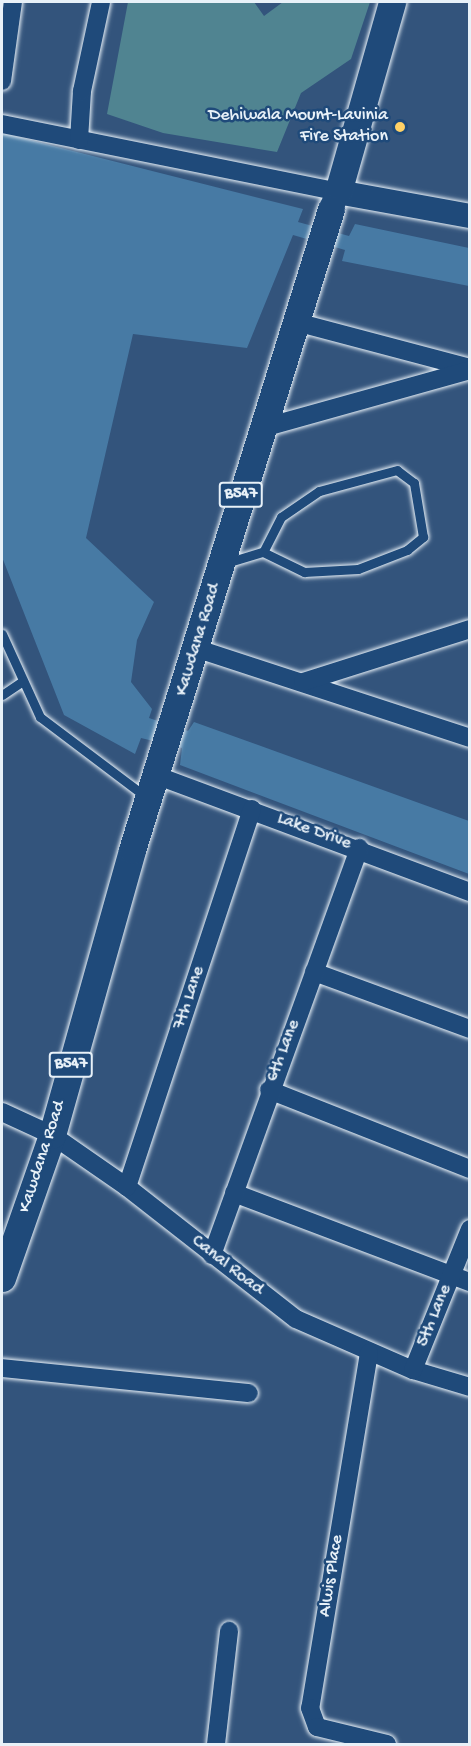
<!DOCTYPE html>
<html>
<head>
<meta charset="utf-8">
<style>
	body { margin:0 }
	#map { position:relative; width:471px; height:1746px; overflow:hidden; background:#33547c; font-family:"Gochi Hand",sans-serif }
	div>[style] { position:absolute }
	.green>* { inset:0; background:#508491 }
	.water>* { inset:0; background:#477aa4 }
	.roads { filter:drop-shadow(0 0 2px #e8f1f8) drop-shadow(0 0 2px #e8f1f8) }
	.lane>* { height:9px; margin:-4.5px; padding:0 4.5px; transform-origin:4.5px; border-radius:4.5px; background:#1f4a7a }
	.street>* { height:18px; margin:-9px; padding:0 9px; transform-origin:9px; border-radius:9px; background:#1f4a7a }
	.secondary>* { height:24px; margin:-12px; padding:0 12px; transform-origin:12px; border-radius:12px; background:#1f4a7a }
	.primary>* { height:27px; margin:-13.5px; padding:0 13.5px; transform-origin:13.5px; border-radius:13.5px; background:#1f4a7a }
	.dots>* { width:16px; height:16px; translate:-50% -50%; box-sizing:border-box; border:3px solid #1f4a7a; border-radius:50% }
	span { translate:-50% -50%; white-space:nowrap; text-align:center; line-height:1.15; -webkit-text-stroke:5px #1f4a7a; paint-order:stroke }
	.shield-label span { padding:2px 4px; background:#1f4a7a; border:2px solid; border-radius:4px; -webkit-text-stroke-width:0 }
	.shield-label { font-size:16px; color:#e8f1f8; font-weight:700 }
	.poi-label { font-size:18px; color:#e8f1f8 }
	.right { translate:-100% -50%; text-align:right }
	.street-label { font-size:18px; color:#e8f1f8 }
	.frame { position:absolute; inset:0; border:3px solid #e8f1f8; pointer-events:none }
</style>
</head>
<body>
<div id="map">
	<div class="green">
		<div style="clip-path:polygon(128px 2px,254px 2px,264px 16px,283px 2px,370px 2px,351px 59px,301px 93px,277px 152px,163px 133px,107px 114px)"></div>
	</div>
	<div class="water">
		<div style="clip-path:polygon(2px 133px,303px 209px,298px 222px,349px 236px,355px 224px,469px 248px,469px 286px,342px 261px,345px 250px,293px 235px,247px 348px,133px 334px,86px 538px,154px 602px,137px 640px,131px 682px,152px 709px,149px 718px,188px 731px,194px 722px,469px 821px,469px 874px,180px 765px,182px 748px,141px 738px,135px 754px,64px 715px,2px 557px)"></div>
	</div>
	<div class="roads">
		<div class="lane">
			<div style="left:226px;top:563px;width:39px;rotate:-17deg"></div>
			<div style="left:263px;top:552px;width:46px;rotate:26deg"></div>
			<div style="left:304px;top:572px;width:54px;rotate:-3.2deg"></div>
			<div style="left:358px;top:569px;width:53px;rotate:-21.2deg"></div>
			<div style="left:407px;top:550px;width:21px;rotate:-39deg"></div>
			<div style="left:423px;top:537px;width:55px;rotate:-99.5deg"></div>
			<div style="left:414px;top:483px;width:21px;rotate:-143deg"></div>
			<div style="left:397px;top:470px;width:81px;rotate:164.9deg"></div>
			<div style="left:319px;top:491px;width:46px;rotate:145.6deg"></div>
			<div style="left:281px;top:517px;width:39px;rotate:117deg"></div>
			<div style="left:2px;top:634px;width:91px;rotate:65.4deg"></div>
			<div style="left:40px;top:717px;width:131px;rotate:37deg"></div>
			<div style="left:2px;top:695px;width:25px;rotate:-34deg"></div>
		</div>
		<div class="street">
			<div style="left:2px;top:81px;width:80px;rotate:-82.1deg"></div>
			<div style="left:2px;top:124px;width:343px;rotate:11.4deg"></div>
			<div style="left:79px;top:140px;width:49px;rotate:-86.5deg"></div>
			<div style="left:82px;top:91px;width:91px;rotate:-77.9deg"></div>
			<div style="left:296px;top:322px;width:180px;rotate:14.8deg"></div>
			<div style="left:259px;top:429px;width:219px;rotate:-15.6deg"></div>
			<div style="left:198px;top:649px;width:286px;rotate:18.1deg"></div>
			<div style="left:303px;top:682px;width:175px;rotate:-17.6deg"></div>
			<div style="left:158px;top:776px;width:333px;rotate:20.4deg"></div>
			<div style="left:314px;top:972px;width:166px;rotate:20.1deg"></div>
			<div style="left:269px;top:1090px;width:216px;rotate:21.5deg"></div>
			<div style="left:2px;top:1112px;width:55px;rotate:24.7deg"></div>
			<div style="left:52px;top:1135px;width:91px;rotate:34.7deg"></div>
			<div style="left:127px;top:1187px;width:214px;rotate:38deg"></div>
			<div style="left:296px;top:1319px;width:128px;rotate:23.6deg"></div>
			<div style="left:413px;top:1370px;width:59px;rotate:16.6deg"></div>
			<div style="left:127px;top:1187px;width:398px;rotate:-71.7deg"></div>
			<div style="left:234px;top:1193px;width:252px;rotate:20.7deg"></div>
			<div style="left:212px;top:1255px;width:433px;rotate:-70.1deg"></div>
			<div style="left:369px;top:1353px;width:360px;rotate:99.4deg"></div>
			<div style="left:310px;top:1708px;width:20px;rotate:70deg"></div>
			<div style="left:317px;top:1727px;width:72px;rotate:13.7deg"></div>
			<div style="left:2px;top:1368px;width:248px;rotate:5.8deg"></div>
			<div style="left:413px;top:1370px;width:152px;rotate:-68deg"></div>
			<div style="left:216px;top:1744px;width:114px;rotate:-83.4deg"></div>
		</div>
		<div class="secondary">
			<div style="left:331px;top:209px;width:18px;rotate:-68deg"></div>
			<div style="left:338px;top:192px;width:134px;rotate:10.3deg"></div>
		</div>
		<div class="primary">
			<div style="left:338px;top:192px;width:198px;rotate:-74.1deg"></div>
			<div style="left:2px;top:1278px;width:151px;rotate:-70.7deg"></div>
			<div style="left:52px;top:1135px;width:296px;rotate:-74.3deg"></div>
			<div style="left:132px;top:850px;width:671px;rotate:-72.75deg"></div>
		</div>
	</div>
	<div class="dots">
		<div style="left:400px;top:127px;background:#ffd166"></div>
	</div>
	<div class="shield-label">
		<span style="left:241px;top:495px">B547</span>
		<span style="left:71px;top:1065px">B547</span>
	</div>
	<div class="poi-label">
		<span class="right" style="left:388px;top:127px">Dehiwala Mount-Lavinia<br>Fire Station</span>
	</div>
	<div class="street-label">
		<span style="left:199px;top:640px;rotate:-73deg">Kawdana Road</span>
		<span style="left:314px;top:832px;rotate:20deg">Lake Drive</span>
		<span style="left:190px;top:998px;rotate:-72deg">7th Lane</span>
		<span style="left:284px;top:1051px;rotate:-69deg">6th Lane</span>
		<span style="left:43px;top:1157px;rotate:-72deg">Kawdana Road</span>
		<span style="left:227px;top:1266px;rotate:38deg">Canal Road</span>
		<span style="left:435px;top:1316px;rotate:-68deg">5th Lane</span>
		<span style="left:332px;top:1576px;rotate:-81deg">Alwis Place</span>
	</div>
	<div class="frame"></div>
</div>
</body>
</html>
